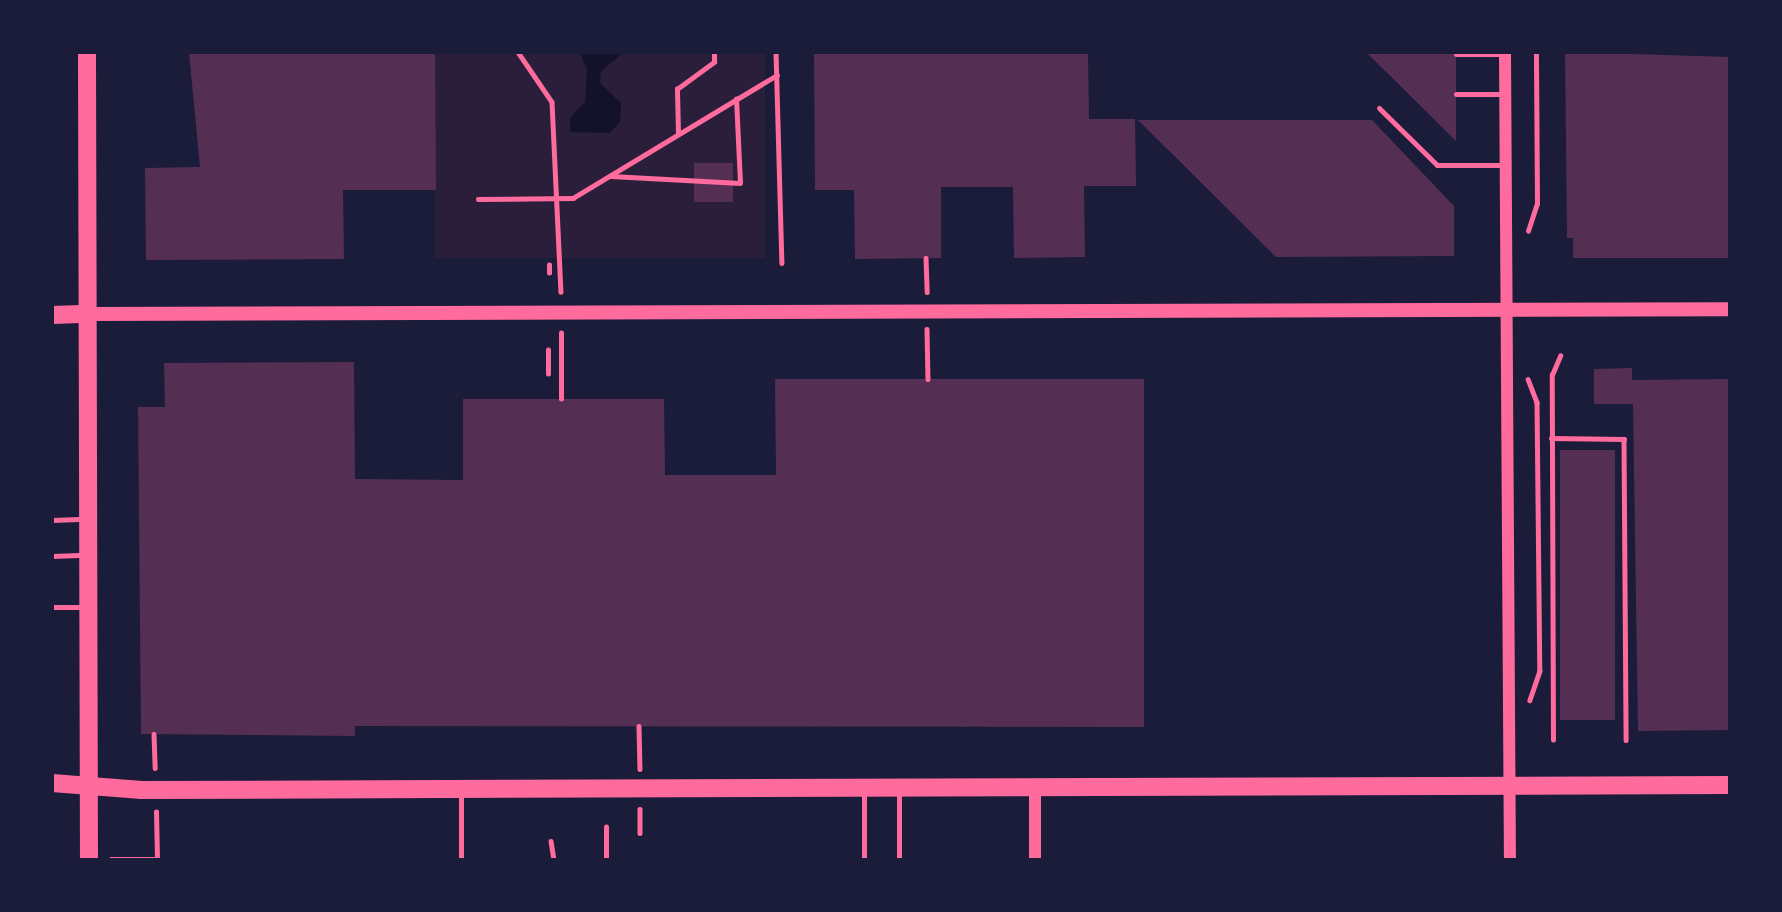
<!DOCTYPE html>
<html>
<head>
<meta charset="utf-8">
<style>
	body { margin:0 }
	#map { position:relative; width:1782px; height:912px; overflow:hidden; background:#1b1b3a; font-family:"Roboto Condensed",sans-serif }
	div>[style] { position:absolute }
	.green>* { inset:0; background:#2a1e3b; transform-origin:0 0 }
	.water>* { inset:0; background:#12122b }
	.building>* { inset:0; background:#542f53; transform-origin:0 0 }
	.path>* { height:4.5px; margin:-2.25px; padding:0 2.25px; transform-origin:2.25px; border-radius:2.25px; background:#ff6b9d }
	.service>* { height:5px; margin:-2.5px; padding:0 2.5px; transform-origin:2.5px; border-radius:2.5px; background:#ff6b9d }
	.tertiary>* { height:12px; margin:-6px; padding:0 6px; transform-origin:6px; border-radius:6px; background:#ff6b9d }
	.secondary>* { height:14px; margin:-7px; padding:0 7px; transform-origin:7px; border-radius:7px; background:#ff6b9d }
	.primary>* { height:18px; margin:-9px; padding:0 9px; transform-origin:9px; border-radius:9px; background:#ff6b9d }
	span { translate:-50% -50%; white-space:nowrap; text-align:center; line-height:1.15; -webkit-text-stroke:6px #1b1b3a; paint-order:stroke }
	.frame { position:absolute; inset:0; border:54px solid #1b1b3a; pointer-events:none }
</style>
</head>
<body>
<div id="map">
	<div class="green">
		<div style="left:435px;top:53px;width:330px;height:205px"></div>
	</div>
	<div class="water">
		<div style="clip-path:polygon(580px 53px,623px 53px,601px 71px,600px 83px,621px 103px,620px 122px,610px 133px,570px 132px,570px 118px,585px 102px,587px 69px)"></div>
	</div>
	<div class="building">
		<div style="clip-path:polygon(189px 52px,435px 52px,436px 190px,343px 190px,344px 259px,146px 260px,145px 168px,200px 167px)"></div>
		<div style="clip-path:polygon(814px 52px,1088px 52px,1089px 119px,1135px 119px,1136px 186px,1084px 186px,1085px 257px,1014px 258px,1013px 187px,941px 187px,941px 258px,855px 259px,854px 190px,815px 190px)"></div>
		<div style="clip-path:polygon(1366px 52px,1456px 52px,1456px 141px)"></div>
		<div style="clip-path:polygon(1565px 52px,1730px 57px,1730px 258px,1573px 258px,1573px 238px,1567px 238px)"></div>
		<div style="clip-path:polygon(1138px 120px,1372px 120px,1454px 206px,1454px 256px,1276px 257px)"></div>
		<div style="left:694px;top:163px;width:39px;height:39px"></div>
		<div style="clip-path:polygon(354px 362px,355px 479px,463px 480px,463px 399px,664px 399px,665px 475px,776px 475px,775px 379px,1144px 379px,1144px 727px,355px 726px,355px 736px,141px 734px,138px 407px,165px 407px,164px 363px)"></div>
		<div style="clip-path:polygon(1632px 368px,1632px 380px,1730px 379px,1730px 730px,1638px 731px,1633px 404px,1594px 404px,1594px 369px)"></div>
		<div style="left:1560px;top:450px;width:55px;height:270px"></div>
	</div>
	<div class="path">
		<div style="left:518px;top:52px;width:60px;rotate:55.8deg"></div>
		<div style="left:552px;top:102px;width:190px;rotate:87.3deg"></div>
		<div style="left:776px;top:52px;width:211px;rotate:88.4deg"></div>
		<div style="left:678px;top:134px;width:45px;rotate:-91.3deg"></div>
		<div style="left:677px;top:89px;width:46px;rotate:-36.1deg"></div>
		<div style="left:714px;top:62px;width:10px;rotate:-90deg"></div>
		<div style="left:611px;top:176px;width:129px;rotate:3.1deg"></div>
		<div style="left:740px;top:183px;width:84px;rotate:-92.7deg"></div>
		<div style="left:478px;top:199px;width:95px;rotate:-0.6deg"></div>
		<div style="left:573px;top:198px;width:238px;rotate:-31.1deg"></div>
		<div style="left:1528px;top:231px;width:28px;rotate:-72deg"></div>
		<div style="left:1537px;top:204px;width:152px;rotate:-90.4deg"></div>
		<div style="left:926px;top:258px;width:34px;rotate:88deg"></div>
		<div style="left:549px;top:273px;width:8px;rotate:-90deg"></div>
		<div style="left:927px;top:329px;width:50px;rotate:88.9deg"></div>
		<div style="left:548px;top:374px;width:24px;rotate:-90deg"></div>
		<div style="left:1528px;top:379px;width:25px;rotate:69deg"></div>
		<div style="left:1537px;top:402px;width:269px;rotate:89.4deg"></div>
		<div style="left:1540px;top:671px;width:31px;rotate:109deg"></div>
		<div style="left:561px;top:399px;width:66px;rotate:-90deg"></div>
		<div style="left:1551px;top:438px;width:73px;rotate:0.8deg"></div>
		<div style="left:1624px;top:439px;width:301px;rotate:89.6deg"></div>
		<div style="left:639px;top:726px;width:43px;rotate:88.7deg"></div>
		<div style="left:154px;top:734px;width:34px;rotate:88deg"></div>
		<div style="left:1553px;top:740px;width:365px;rotate:-90.2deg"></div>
		<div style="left:1552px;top:375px;width:21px;rotate:-67deg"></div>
		<div style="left:640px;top:809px;width:24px;rotate:90deg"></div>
		<div style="left:551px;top:841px;width:19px;rotate:81deg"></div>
		<div style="left:111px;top:859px;width:46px"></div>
		<div style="left:157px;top:859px;width:47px;rotate:-91.2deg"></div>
		<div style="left:606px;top:860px;width:33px;rotate:-90deg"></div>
	</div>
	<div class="service">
		<div style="left:1456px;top:54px;width:49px"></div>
		<div style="left:1456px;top:94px;width:49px"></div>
		<div style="left:1379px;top:108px;width:81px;rotate:44.5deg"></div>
		<div style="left:1437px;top:165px;width:69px"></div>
		<div style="left:52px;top:520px;width:33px;rotate:-2deg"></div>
		<div style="left:52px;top:556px;width:33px;rotate:-2deg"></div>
		<div style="left:52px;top:607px;width:32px"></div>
		<div style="left:899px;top:789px;width:71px;rotate:90deg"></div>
		<div style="left:461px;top:860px;width:67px;rotate:-90deg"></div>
		<div style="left:864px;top:860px;width:67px;rotate:-90deg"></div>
	</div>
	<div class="tertiary">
		<div style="left:1505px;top:52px;width:808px;rotate:89.65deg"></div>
		<div style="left:1035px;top:787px;width:73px;rotate:90deg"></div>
	</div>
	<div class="secondary">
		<div style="left:88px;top:314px;width:1642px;rotate:-0.17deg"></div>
	</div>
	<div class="primary">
		<div style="left:87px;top:52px;width:808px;rotate:89.86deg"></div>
		<div style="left:52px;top:315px;width:36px;rotate:-2deg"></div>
		<div style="left:52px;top:783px;width:90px;rotate:4.4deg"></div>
		<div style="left:142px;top:790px;width:1588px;rotate:-0.18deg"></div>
	</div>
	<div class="frame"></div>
</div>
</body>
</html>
